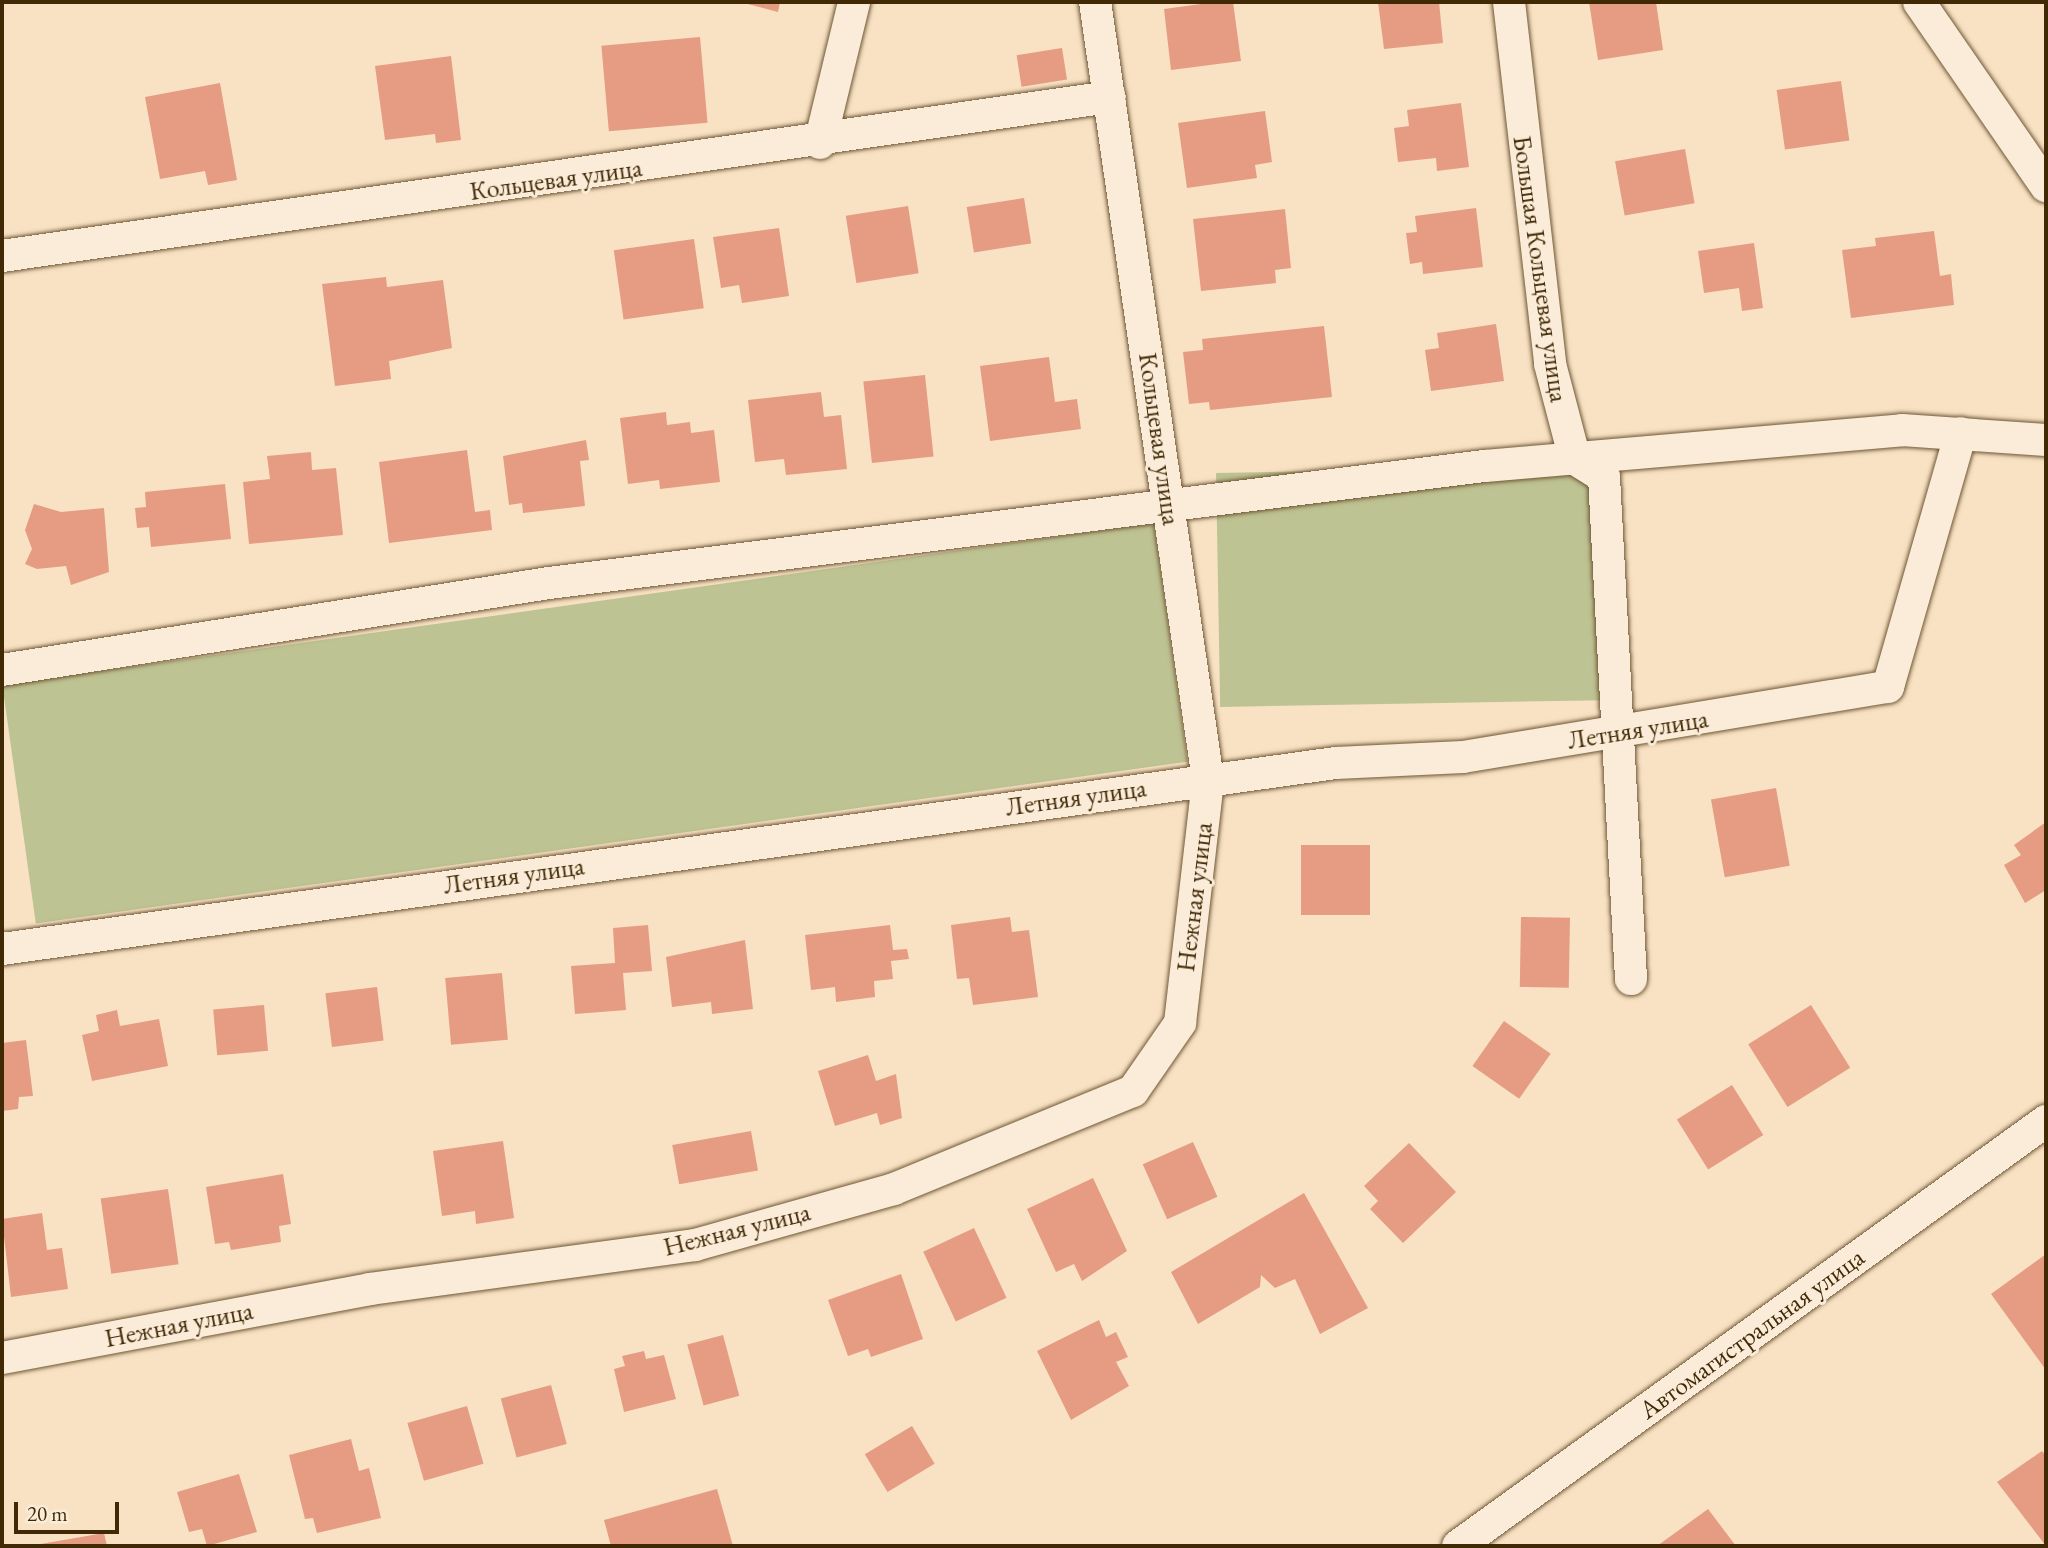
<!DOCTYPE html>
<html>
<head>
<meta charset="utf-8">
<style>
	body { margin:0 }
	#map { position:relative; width:2048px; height:1548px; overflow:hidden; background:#f8e2c3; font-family:"EB Garamond",serif }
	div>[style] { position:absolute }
	.green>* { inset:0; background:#bec393; transform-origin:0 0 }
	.building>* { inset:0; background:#e59c82; transform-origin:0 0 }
	.roads { filter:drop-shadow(0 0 2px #6f5735) drop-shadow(0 0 2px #6f5735) }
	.street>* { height:32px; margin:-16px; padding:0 16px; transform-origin:16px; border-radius:16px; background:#faecd8 }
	span { translate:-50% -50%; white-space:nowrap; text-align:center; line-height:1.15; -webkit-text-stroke:6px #faecd8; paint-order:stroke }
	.street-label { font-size:26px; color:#412906 }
	.frame { position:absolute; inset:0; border:4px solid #412906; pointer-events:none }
	.scale { position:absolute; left:14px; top:1502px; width:105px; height:32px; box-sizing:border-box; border:4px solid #412906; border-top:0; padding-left:9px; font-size:21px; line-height:24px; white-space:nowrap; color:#412906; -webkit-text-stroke:5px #faecd8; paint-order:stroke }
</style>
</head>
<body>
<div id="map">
	<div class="green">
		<div style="left:1615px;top:466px;width:234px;height:399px;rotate:89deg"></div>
		<div style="left:1154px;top:523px;width:241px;height:1163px;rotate:82deg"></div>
	</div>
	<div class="building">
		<div style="clip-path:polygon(740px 2px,780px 2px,778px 12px)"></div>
		<div style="clip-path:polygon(1216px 2px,1233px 2px,1241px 61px,1171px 70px,1164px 9px)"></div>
		<div style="clip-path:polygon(1378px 2px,1439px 2px,1443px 43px,1384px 49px)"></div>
		<div style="clip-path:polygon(1589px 2px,1656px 2px,1663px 50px,1598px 60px)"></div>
		<div style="left:700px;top:37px;width:86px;height:99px;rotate:85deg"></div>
		<div style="left:1062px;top:48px;width:32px;height:46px;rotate:81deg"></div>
		<div style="clip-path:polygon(451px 56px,461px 140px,436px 143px,435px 134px,385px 140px,375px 66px)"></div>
		<div style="left:1841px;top:81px;width:60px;height:65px;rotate:82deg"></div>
		<div style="clip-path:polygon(220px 83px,237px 180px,208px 185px,205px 171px,160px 179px,145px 97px)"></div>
		<div style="clip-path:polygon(1461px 103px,1469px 167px,1437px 171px,1436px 158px,1398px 162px,1394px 128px,1409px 126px,1407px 110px)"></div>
		<div style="clip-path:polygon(1265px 111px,1272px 162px,1255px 165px,1257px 178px,1187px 188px,1178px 123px)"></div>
		<div style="left:1685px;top:149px;width:55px;height:71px;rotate:80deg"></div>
		<div style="left:1024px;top:198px;width:46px;height:58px;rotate:81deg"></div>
		<div style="left:908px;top:206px;width:68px;height:63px;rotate:81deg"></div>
		<div style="clip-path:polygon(1476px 208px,1483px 267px,1423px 274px,1422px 262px,1410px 264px,1406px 233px,1417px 232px,1415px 216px)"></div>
		<div style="clip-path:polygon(1285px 209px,1291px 268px,1275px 270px,1276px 283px,1201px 291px,1193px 219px)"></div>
		<div style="clip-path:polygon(779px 228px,789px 296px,742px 303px,739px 285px,721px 288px,713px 237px)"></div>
		<div style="clip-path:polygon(1934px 231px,1940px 276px,1951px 274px,1954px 305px,1851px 318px,1842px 250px,1876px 246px,1875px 238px)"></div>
		<div style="left:694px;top:239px;width:70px;height:81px;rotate:82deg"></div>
		<div style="clip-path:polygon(1754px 243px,1763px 308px,1742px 311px,1739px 288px,1704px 293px,1698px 251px)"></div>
		<div style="clip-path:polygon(386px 277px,387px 287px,443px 280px,452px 348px,389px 361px,391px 379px,335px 386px,322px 284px)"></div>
		<div style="clip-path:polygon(1496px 324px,1504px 381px,1431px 391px,1425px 350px,1439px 348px,1437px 333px)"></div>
		<div style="clip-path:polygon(1324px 326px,1332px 397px,1210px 410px,1209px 402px,1189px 404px,1183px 352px,1203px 350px,1202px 339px)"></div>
		<div style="clip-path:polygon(1049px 357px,1055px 402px,1077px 399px,1081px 429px,990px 441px,980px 366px)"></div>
		<div style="left:925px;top:375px;width:82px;height:62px;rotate:84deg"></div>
		<div style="clip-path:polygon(821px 392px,824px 417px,841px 415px,847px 469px,786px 475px,784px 459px,755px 462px,748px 400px)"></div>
		<div style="clip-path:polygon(666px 412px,667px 425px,690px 422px,691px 433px,714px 430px,720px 482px,660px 489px,659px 480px,628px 484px,620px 418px)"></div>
		<div style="clip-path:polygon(586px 440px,589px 460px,580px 461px,585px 506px,523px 513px,522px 503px,509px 505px,503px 456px)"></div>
		<div style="clip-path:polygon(467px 450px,475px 512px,490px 510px,492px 530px,389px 543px,379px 462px)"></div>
		<div style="clip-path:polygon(311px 452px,312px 470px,336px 468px,343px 535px,249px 544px,243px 482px,270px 479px,267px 456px)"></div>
		<div style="clip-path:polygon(225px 484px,231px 539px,151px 547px,149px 527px,137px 528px,135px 508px,146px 507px,145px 492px)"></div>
		<div style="clip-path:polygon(34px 504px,61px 512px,104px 508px,109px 572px,71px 585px,66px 566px,37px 569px,25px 564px,32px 549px,25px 530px)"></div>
		<div style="left:1776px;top:788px;width:79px;height:66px;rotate:80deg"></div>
		<div style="clip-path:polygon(2046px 822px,2046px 890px,2025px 903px,2004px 865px,2021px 855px,2014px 845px)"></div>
		<div style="left:1370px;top:845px;width:70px;height:69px;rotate:90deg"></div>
		<div style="clip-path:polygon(1010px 917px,1012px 932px,1029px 930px,1038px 997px,973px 1005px,969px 978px,957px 979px,951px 925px)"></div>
		<div style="left:1521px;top:917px;width:49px;height:70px;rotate:1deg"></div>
		<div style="clip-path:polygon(648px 925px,652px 971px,623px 973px,626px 1010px,575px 1014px,571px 966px,615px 963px,613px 928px)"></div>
		<div style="clip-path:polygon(890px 925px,893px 950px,907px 949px,909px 959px,891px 961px,893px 979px,874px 981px,875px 997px,836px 1002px,835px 987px,811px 990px,805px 935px)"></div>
		<div style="clip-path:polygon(745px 940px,753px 1009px,712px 1014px,711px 1002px,672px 1007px,666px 957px)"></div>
		<div style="left:502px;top:973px;width:67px;height:57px;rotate:85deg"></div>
		<div style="left:377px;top:987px;width:54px;height:52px;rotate:83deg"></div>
		<div style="left:264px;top:1005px;width:46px;height:51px;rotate:85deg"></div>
		<div style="left:1811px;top:1005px;width:74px;height:74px;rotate:58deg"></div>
		<div style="clip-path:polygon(117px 1010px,120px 1026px,159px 1019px,168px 1066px,92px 1081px,82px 1035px,99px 1031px,96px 1015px)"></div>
		<div style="left:1504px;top:1021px;width:57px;height:55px;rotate:35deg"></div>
		<div style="clip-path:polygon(26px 1040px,33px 1096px,19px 1097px,18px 1109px,2px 1111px,2px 1043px)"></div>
		<div style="clip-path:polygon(868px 1055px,876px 1081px,896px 1074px,902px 1118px,880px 1125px,877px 1113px,835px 1126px,818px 1071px)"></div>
		<div style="left:1732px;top:1085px;width:59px;height:65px;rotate:58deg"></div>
		<div style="left:751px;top:1131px;width:40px;height:80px;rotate:80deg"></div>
		<div style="clip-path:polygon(503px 1141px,514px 1218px,476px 1224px,475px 1211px,442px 1216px,433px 1151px)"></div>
		<div style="left:1193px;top:1142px;width:60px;height:55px;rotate:66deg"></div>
		<div style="clip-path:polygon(1409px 1143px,1456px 1192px,1403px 1243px,1370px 1209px,1378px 1201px,1364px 1186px)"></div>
		<div style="clip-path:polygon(283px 1174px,291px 1224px,279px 1226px,281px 1242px,231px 1250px,229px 1242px,215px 1244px,206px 1187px)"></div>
		<div style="clip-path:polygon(1093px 1178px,1127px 1251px,1082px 1281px,1074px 1264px,1056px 1272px,1027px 1209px)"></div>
		<div style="left:168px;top:1189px;width:76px;height:68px;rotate:82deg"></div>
		<div style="clip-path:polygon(1304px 1193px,1368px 1308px,1320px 1334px,1295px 1279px,1275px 1288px,1261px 1275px,1260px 1287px,1198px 1324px,1171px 1272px)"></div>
		<div style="clip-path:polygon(42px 1213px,47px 1250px,62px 1248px,68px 1289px,11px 1297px,2px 1219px)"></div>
		<div style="left:974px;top:1228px;width:77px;height:56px;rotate:65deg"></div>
		<div style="clip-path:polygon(2046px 1254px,2046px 1370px,1991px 1294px)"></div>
		<div style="clip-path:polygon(901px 1274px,923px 1339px,871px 1357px,868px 1349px,848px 1356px,828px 1300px)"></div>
		<div style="clip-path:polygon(1099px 1320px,1106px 1337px,1116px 1332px,1128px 1357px,1116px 1362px,1129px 1386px,1071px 1420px,1037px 1351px)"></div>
		<div style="left:723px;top:1335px;width:63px;height:37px;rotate:75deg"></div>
		<div style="clip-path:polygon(644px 1351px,646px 1359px,664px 1355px,676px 1399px,624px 1412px,614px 1369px,625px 1366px,622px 1356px)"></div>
		<div style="left:551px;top:1385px;width:61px;height:52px;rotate:75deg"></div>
		<div style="left:467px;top:1406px;width:60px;height:62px;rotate:74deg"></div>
		<div style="left:912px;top:1426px;width:44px;height:55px;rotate:59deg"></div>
		<div style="clip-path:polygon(351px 1439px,359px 1471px,369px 1468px,381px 1518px,317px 1533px,313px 1518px,305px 1519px,289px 1455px)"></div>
		<div style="clip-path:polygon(2042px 1451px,2046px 1456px,2046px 1546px,1997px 1482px)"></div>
		<div style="clip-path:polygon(239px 1474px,257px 1532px,207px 1546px,202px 1529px,189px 1532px,177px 1492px)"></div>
		<div style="clip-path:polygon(717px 1489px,733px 1546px,611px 1546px,604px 1520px)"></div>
		<div style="clip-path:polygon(1708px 1509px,1736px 1546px,1657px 1546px)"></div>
		<div style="clip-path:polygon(104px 1533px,107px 1546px,35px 1546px,35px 1545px)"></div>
	</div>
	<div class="roads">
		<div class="street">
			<div style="left:1509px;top:2px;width:364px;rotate:83.5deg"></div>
			<div style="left:1550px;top:364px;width:98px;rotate:75.3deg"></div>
			<div style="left:1575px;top:459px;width:34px;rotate:32deg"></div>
			<div style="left:1604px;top:477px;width:503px;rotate:86.92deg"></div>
			<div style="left:1919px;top:2px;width:224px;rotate:55.4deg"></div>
			<div style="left:820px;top:143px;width:145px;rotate:-76.4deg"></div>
			<div style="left:2px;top:256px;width:1119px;rotate:-8.17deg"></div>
			<div style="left:2px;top:670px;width:554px;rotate:-9.04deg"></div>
			<div style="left:549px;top:583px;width:943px;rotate:-7.13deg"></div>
			<div style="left:1485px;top:466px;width:419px;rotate:-4.9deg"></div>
			<div style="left:1902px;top:430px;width:144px;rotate:4deg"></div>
			<div style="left:2px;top:949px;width:1347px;rotate:-7.94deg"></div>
			<div style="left:1336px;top:763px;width:127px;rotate:-2.7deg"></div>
			<div style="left:1463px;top:757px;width:431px;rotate:-9.4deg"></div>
			<div style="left:1888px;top:687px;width:264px;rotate:-74deg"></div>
			<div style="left:2px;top:1358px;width:374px;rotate:-10.6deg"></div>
			<div style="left:370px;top:1289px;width:328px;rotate:-7.7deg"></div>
			<div style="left:695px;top:1245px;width:207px;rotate:-15.7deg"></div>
			<div style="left:894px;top:1189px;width:258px;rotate:-22.3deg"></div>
			<div style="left:1133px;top:1091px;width:83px;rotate:-55.3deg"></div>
			<div style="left:1180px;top:1023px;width:245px;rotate:-83.4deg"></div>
			<div style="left:1208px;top:780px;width:786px;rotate:-98.26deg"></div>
			<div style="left:1458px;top:1546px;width:726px;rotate:-35.86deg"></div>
		</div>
	</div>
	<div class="street-label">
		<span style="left:556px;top:180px;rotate:-8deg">Кольцевая улица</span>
		<span style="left:1540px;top:269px;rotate:82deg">Большая Кольцевая улица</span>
		<span style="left:1159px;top:439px;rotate:82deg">Кольцевая улица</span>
		<span style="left:1638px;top:730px;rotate:-9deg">Летняя улица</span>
		<span style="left:1076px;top:798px;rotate:-8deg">Летняя улица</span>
		<span style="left:514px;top:876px;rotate:-8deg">Летняя улица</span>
		<span style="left:1195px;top:897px;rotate:-83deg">Нежная улица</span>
		<span style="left:737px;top:1230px;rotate:-14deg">Нежная улица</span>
		<span style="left:179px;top:1325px;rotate:-11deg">Нежная улица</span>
		<span style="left:1752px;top:1334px;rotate:-36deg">Автомагистральная улица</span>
	</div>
	<div class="frame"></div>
	<div class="scale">20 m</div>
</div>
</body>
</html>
